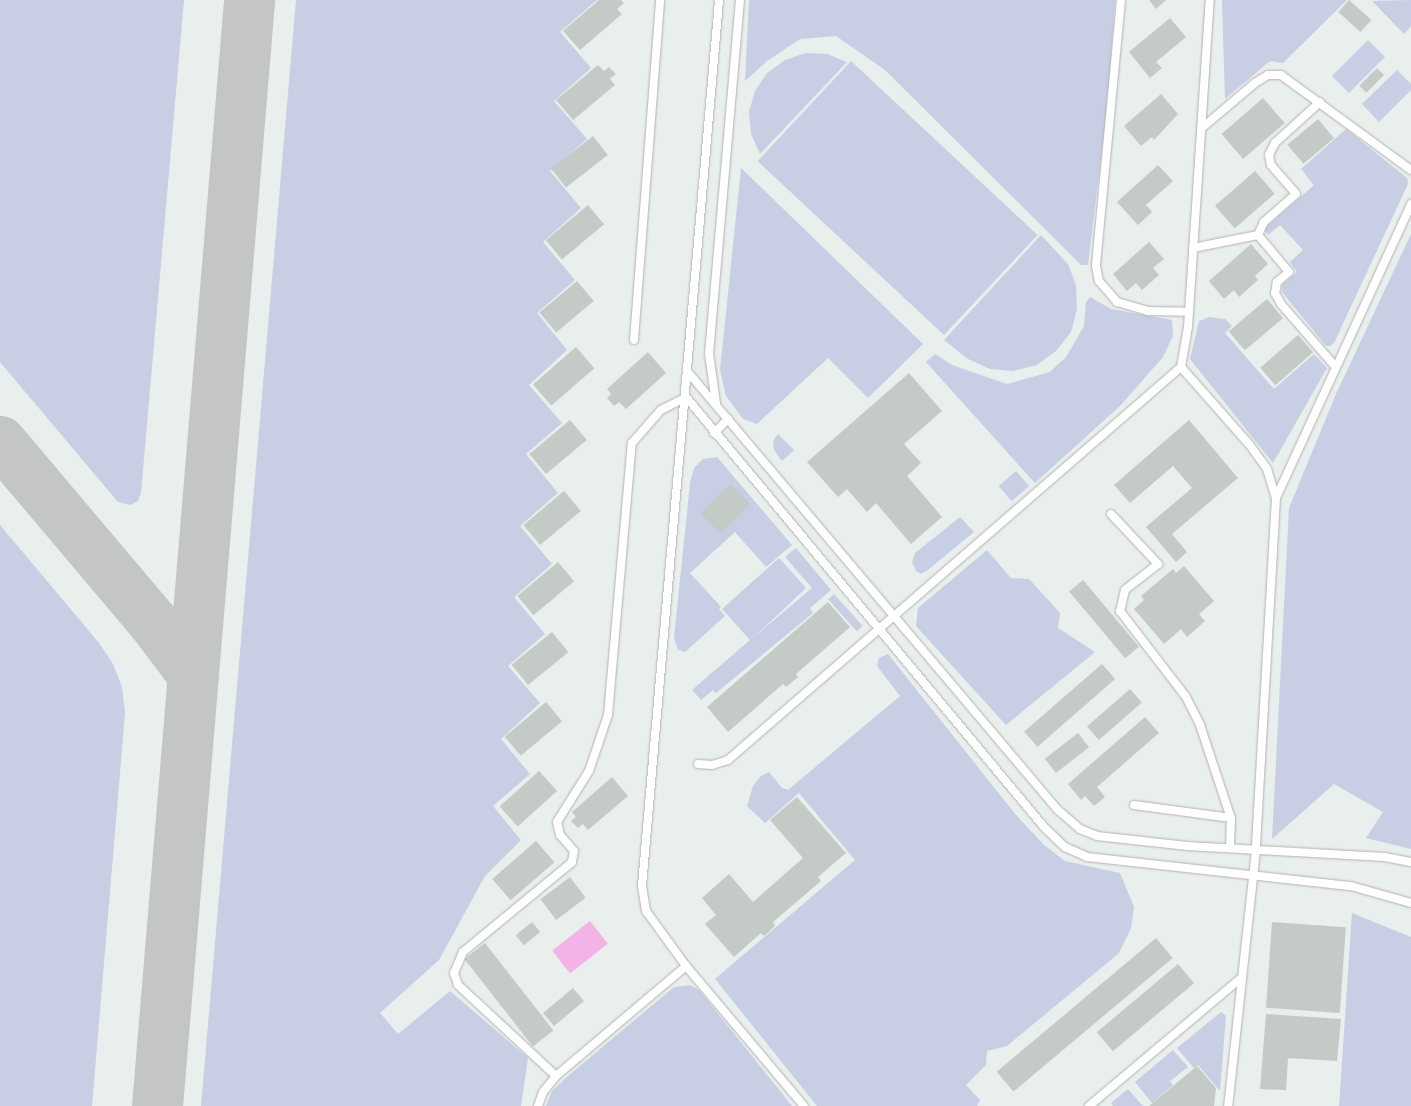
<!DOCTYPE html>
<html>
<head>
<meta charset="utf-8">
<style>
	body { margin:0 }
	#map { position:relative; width:1411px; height:1106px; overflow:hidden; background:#e8efec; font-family:"Golos Text",sans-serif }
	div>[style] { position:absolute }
	.green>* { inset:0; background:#c8cee3; transform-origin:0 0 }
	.water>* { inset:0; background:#f4b3e7; transform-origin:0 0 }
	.taxiway>* { height:51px; margin:-25.5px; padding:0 25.5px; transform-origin:25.5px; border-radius:25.5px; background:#c4c6c6 }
	.building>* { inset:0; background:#c4cac6; transform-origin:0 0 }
	.roads { filter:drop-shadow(0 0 1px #b5b0b3) drop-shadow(0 0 1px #b5b0b3) }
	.lane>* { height:8px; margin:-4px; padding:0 4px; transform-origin:4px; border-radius:4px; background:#fff }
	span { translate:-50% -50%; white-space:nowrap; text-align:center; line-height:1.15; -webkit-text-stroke:4px #fff; paint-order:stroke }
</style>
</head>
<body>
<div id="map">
	<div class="green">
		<div style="clip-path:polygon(0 0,184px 0,141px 493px,138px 501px,130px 505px,118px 502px,0 362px)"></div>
		<div style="clip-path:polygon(296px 0,597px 0,560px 32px,591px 68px,554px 101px,587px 139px,550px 171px,581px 208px,543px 242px,575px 280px,537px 313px,567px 350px,529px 385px,562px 423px,526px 454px,558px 493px,520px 526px,552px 564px,514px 597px,545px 634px,508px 666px,540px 703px,501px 739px,530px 774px,493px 806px,521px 840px,485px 876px,439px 960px,380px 1013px,398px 1034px,450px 991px,528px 1058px,521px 1106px,201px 1106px)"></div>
		<div style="clip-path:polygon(749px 0,1115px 0,1108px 100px,1088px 265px,1081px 265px,885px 70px,836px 36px,800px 39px,767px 61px,745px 81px)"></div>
		<div style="clip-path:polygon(1222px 0,1347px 0,1283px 63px,1270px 61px,1225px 99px)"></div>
		<div style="clip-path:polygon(1411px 0,1411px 26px,1404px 34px,1372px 1px)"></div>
		<div style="left:1368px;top:40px;width:24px;height:51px;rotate:45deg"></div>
		<div style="clip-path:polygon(806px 53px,827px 54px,847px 62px,760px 154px,751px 134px,749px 112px,755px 91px,767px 73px,785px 60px)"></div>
		<div style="left:851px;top:61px;width:255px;height:137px;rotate:43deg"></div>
		<div style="clip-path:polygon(1397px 70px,1411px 84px,1411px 90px,1379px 122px,1362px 104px)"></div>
		<div style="clip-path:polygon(1346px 129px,1407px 178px,1408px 184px,1334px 343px,1330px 346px,1326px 346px,1282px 292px,1282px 285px,1297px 272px,1290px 262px,1303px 250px,1280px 225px,1268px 235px,1264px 229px,1314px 185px,1301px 169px)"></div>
		<div style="clip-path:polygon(741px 168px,923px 344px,868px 398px,828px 358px,757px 424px,743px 419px,726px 396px,720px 370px)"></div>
		<div style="clip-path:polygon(1411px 234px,1411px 849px,1366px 838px,1383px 812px,1334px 784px,1272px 839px,1289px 508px,1336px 394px)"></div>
		<div style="clip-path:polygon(1041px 235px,1068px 264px,1076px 285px,1077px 309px,1071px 332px,1056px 351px,1037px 365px,1013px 371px,990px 369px,968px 359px,944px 340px)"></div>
		<div style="clip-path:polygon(1090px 297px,1111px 309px,1172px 320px,1173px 336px,1163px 357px,1121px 405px,1035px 483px,926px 362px,935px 354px,952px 365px,1007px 384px,1050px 372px,1066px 357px,1084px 326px,1086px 302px)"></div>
		<div style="clip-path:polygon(1209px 317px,1225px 319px,1232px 326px,1225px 333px,1274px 389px,1314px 354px,1327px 368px,1273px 463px,1190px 359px,1199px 321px)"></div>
		<div style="clip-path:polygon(778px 434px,794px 450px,782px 461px,774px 450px,773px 441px)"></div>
		<div style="clip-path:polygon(717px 457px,792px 545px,766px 567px,735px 532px,690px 573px,721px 607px,719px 609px,725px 616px,685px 652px,678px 650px,674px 638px,690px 483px,694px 468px,703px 459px)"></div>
		<div style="left:1016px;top:471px;width:20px;height:23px;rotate:49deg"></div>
		<div style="clip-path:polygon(960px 517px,974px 532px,928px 570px,921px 574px,916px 571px,912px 562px,915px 553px)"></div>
		<div style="clip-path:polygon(0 525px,99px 643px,113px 664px,122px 687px,125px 713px,92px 1106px,0 1106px)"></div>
		<div style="clip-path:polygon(796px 548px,831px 590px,810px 608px,813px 613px,716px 693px,713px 690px,701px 700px,692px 690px,750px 640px,722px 609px,779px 558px,806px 588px,753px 638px,812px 588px,785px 557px)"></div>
		<div style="clip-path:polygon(987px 550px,1011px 578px,1029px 579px,1060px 613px,1058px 628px,1095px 652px,1006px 725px,916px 626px,918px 608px)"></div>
		<div style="left:834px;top:594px;width:43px;height:8px;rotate:48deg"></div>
		<div style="clip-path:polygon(888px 654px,1016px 815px,1044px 845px,1065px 861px,1120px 873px,1134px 907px,1131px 928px,1119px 953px,1007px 1046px,987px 1051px,986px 1065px,966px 1085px,980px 1100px,977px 1106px,817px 1106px,715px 979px,855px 860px,799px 793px,765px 823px,747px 806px,753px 786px,761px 776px,769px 772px,782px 788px,788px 790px,900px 696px,877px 666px,879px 658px)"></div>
		<div style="clip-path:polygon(1352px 913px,1411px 937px,1411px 1106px,1339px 1106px)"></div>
		<div style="clip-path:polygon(690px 985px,699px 990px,792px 1106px,546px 1106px,552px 1091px,568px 1076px,674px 987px)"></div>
		<div style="clip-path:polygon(1221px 1012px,1226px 1016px,1220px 1091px,1198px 1065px,1194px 1068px,1177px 1048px)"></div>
		<div style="clip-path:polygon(1173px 1050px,1188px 1067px,1170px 1081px,1173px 1085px,1152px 1103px,1135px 1082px)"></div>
		<div style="clip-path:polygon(1128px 1089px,1143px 1106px,1113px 1106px,1111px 1103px)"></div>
	</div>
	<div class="water">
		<div style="left:590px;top:921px;width:29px;height:48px;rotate:52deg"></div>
	</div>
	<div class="taxiway">
		<div style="left:0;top:441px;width:237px;rotate:49.8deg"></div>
		<div style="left:153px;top:622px;width:66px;rotate:53deg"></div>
		<div style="left:157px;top:1106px;width:1110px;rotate:-85.24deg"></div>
	</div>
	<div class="building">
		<div style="clip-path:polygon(599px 0,621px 0,624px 3px,617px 9px,622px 14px,580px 50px,563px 31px)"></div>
		<div style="clip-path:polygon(1149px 0,1166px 0,1156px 9px)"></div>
		<div style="left:1349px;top:0;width:30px;height:16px;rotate:42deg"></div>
		<div style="clip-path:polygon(1170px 18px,1186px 37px,1156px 62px,1162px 68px,1150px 78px,1129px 52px)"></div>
		<div style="clip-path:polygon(598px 65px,604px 71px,609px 67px,616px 74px,610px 79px,615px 85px,573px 120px,556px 100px)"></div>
		<div style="left:1377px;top:68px;width:10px;height:25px;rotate:45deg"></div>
		<div style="clip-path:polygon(1161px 94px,1178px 114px,1154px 140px,1152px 137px,1141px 146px,1124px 126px)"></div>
		<div style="left:1263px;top:98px;width:33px;height:55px;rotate:49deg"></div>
		<div style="left:1318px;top:119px;width:25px;height:40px;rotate:50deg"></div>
		<div style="left:593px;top:136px;width:24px;height:53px;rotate:52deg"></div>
		<div style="clip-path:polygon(1158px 165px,1173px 181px,1146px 205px,1152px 212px,1138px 225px,1117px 202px)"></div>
		<div style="left:1255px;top:171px;width:30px;height:53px;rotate:49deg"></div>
		<div style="left:588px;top:205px;width:25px;height:55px;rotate:50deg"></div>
		<div style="clip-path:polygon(1149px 242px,1164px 259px,1153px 268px,1159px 275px,1142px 290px,1136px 283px,1127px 291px,1113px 274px)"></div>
		<div style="clip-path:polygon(1251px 244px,1268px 264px,1255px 276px,1258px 280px,1239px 297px,1234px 290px,1224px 299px,1209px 281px)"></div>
		<div style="left:577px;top:281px;width:26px;height:49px;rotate:50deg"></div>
		<div style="left:1267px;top:299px;width:25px;height:50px;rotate:50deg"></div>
		<div style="left:1298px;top:335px;width:23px;height:50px;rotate:49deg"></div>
		<div style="left:576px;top:347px;width:28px;height:57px;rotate:49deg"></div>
		<div style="clip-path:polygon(648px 352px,666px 373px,626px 409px,619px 402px,614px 406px,607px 398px,611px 394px,607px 389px)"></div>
		<div style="clip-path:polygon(909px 373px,942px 411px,904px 444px,921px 463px,907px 476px,942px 517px,911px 544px,876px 503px,867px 512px,847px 489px,838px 497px,807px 462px)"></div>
		<div style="left:570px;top:420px;width:26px;height:53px;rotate:50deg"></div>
		<div style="clip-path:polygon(1189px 420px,1238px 478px,1172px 534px,1187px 552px,1176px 562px,1146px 527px,1192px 488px,1173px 466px,1130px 503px,1114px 485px)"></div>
		<div style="left:731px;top:484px;width:28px;height:42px;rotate:46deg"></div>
		<div style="left:564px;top:491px;width:26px;height:53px;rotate:50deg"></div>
		<div style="left:558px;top:562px;width:25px;height:53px;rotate:50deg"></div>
		<div style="clip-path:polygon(1184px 566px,1214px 601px,1199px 614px,1205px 621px,1187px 637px,1181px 629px,1164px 644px,1134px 609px,1144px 600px,1141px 596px,1173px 569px,1176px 573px)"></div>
		<div style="left:1083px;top:580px;width:87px;height:18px;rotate:50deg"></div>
		<div style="clip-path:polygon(828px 602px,850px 627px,796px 674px,798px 677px,786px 687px,783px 684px,728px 732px,707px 707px)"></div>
		<div style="left:552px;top:632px;width:26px;height:52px;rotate:51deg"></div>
		<div style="left:1102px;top:664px;width:20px;height:103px;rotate:49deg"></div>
		<div style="left:1130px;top:689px;width:18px;height:57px;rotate:49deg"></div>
		<div style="left:546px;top:702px;width:25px;height:54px;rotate:50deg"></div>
		<div style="clip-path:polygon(1145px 717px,1159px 733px,1097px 787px,1105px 797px,1094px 806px,1085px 796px,1081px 800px,1068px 784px)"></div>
		<div style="left:1078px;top:733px;width:18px;height:42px;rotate:52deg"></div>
		<div style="left:539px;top:771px;width:27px;height:53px;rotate:48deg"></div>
		<div style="clip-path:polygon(612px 777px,628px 796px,588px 830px,583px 824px,578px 828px,571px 821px,576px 817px,572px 812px)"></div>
		<div style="clip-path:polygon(797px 797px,846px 853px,818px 877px,821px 881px,773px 922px,775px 926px,764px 936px,761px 933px,734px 957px,705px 924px,716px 915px,702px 898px,729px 874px,753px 902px,803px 858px,770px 820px)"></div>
		<div style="left:536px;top:841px;width:28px;height:58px;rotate:49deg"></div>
		<div style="left:570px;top:877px;width:26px;height:37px;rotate:53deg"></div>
		<div style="left:532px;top:922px;width:13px;height:21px;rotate:51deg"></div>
		<div style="left:1272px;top:922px;width:74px;height:86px;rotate:4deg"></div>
		<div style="left:1156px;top:938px;width:26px;height:208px;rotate:50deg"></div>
		<div style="left:485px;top:943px;width:111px;height:26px;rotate:52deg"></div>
		<div style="left:1178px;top:964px;width:25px;height:106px;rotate:50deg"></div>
		<div style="left:573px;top:988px;width:17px;height:39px;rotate:50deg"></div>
		<div style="clip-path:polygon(1266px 1014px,1341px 1019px,1337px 1061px,1288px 1058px,1286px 1090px,1260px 1089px)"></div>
		<div style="clip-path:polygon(1197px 1066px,1216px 1088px,1214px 1106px,1149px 1106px)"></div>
	</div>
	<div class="roads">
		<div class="lane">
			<div style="left:1121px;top:0;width:267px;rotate:95.4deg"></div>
			<div style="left:1096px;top:266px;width:15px;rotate:79deg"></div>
			<div style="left:1099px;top:281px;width:28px;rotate:49deg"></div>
			<div style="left:1117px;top:302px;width:32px;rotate:16deg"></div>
			<div style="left:1148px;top:311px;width:39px;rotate:1deg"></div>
			<div style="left:1320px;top:102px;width:61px;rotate:137.7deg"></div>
			<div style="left:1275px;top:143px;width:13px;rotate:117deg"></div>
			<div style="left:1269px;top:155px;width:10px;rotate:79deg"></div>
			<div style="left:1271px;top:165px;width:38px;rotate:49deg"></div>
			<div style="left:1296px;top:194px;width:43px;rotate:138.8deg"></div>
			<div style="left:1264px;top:222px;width:14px;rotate:115deg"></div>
			<div style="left:1258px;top:235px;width:48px;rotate:50deg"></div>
			<div style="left:1289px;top:272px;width:16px;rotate:140deg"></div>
			<div style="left:1277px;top:282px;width:11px;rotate:100deg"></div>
			<div style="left:1275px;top:293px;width:13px;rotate:61deg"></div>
			<div style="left:1281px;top:304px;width:81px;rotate:49deg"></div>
			<div style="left:1203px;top:127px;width:68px;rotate:-40.2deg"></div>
			<div style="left:1255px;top:83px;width:15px;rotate:-32deg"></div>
			<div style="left:1268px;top:75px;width:13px"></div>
			<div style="left:1281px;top:75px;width:161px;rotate:36.2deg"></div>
			<div style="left:1193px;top:248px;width:66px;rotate:-11.3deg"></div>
			<div style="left:634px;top:340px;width:341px;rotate:-85.6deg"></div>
			<div style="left:1181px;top:367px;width:103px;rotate:48.6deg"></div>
			<div style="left:1249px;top:444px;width:31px;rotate:54deg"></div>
			<div style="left:1267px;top:469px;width:30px;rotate:73deg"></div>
			<div style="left:1276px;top:498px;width:353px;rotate:93.3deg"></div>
			<div style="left:1256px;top:850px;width:258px;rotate:96.2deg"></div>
			<div style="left:687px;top:371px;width:573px;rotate:49.81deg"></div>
			<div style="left:1057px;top:809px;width:30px;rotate:41deg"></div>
			<div style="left:1080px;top:829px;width:18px;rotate:22deg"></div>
			<div style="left:1097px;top:836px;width:91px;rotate:6.3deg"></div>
			<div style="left:1187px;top:846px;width:198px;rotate:3.2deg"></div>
			<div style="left:1385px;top:857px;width:26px;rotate:11deg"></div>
			<div style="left:716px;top:403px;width:49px;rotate:-98.1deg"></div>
			<div style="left:709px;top:354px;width:355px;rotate:-85deg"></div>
			<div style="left:714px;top:433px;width:20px;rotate:-45deg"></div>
			<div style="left:1276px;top:498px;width:324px;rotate:-65.3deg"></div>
			<div style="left:1111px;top:514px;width:69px;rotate:46.8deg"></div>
			<div style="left:1158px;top:564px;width:42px;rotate:141.8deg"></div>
			<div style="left:1125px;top:590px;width:22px;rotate:103deg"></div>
			<div style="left:1120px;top:611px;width:108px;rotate:52.5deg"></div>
			<div style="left:1186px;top:697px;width:31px;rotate:63deg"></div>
			<div style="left:1200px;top:725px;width:98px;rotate:71.6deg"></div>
			<div style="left:1231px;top:818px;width:30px;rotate:92deg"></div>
			<div style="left:698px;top:764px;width:14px;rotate:4deg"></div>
			<div style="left:712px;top:765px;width:17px;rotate:-17deg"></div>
			<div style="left:728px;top:760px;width:600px;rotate:-40.94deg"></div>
			<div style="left:1181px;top:367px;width:41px;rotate:-80.1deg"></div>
			<div style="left:1188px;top:327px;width:328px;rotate:-86.2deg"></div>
			<div style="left:1134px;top:805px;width:98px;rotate:7.6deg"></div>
			<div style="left:686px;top:966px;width:183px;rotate:49.9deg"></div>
			<div style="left:556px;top:1076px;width:134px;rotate:-137.1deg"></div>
			<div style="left:458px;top:985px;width:13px;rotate:-108deg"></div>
			<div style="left:454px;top:973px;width:23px;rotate:-67deg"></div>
			<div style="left:463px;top:952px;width:141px;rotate:-39.5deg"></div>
			<div style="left:572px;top:862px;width:11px;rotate:-80deg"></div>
			<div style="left:574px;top:851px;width:21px;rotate:-131deg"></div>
			<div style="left:560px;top:835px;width:13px;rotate:-103deg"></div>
			<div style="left:557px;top:822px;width:60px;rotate:-57.9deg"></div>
			<div style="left:589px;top:771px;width:59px;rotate:-71.3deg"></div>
			<div style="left:608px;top:715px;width:273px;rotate:-85deg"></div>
			<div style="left:632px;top:443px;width:44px;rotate:-48.7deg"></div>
			<div style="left:661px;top:410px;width:28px;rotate:-27deg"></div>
			<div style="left:686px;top:397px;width:560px;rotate:50.22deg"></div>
			<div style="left:1044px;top:827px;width:29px;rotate:44deg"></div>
			<div style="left:1065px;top:847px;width:24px;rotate:24deg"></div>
			<div style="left:1087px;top:857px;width:266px;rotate:6.3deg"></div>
			<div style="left:1351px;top:886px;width:62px;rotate:15.8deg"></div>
			<div style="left:538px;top:1106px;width:15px;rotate:-70deg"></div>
			<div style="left:543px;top:1092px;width:21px;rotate:-51deg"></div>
			<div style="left:556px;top:1076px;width:170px;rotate:-40.2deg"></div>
			<div style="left:686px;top:966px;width:68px;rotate:-126deg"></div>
			<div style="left:646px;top:911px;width:25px;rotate:-99deg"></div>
			<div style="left:642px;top:886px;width:889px;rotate:-85.03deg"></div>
			<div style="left:1089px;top:1106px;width:197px;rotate:-40.1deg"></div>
		</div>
	</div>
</div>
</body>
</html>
